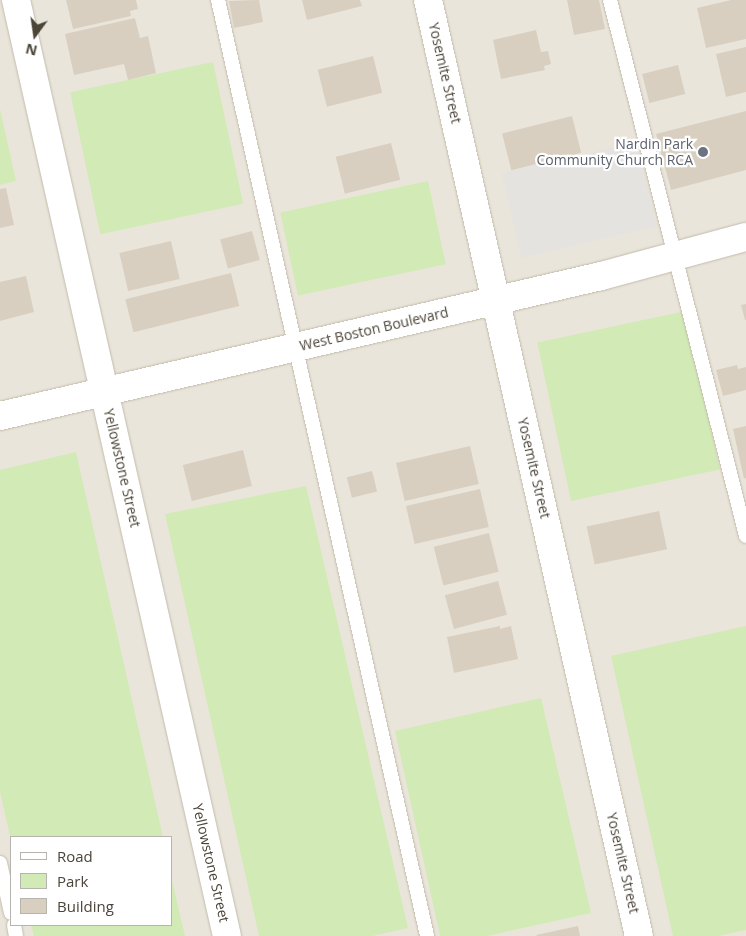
<!DOCTYPE html>
<html>
<head>
<meta charset="utf-8">
<style>
	body { margin:0 }
	#map { position:relative; width:746px; height:936px; overflow:hidden; background:#f6f3ec; font-family:"Open Sans",sans-serif }
	div>[style] { position:absolute }
	.residential>* { inset:0; background:#eae5da }
	.green>* { inset:0; background:#d2eab5; transform-origin:0 0 }
	.parking>* { inset:0; background:#e5e3e0; transform-origin:0 0 }
	.building>* { inset:0; background:#d8cfc1; transform-origin:0 0 }
	.roads { filter:drop-shadow(0 0 1px #c2bbae) drop-shadow(0 0 1px #c2bbae) }
	.service>* { height:14px; margin:-7px; padding:0 7px; transform-origin:7px; border-radius:7px; background:#fff }
	.minor>* { height:28px; margin:-14px; padding:0 14px; transform-origin:14px; border-radius:14px; background:#fff }
	.dots>* { width:14px; height:14px; translate:-50% -50%; box-sizing:border-box; border:2px solid #fff; border-radius:50% }
	span { translate:-50% -50%; white-space:nowrap; text-align:center; line-height:1.15; -webkit-text-stroke:4.5px #fff; paint-order:stroke }
	.street-label { font-size:14px; color:#4b4439 }
	.worship-label { font-size:14px; color:#5b616d }
	.right { translate:-100% -50%; text-align:right }
	.legend { position:absolute; left:10px; top:836px; width:162px; height:90px; box-sizing:border-box; background:#fff; border:1px solid #b7b4b0; margin:0; padding:6px 9px; list-style:none; font-size:15px; color:#4b4439 }
	.legend li { display:flex; align-items:center; gap:10px; height:25px }
	.legend b { width:25px; border:1px solid #b7b4b0 }
	.north { position:absolute; left:10px; top:10px; width:50px; height:50px; -webkit-text-stroke:4px #fff; paint-order:stroke; rotate:194deg; font-size:14px; font-weight:700; line-height:20px; text-align:center; color:#4b4439 }
	.north::after { content:''; display:block; margin:auto; width:18px; height:22px; background:#4b4439; clip-path:polygon(50% 0,100% 100%,50% 72%,0 100%) }
</style>
</head>
<body>
<div id="map">
	<div class="residential">
		<div style="clip-path:polygon(evenodd,0 0,746px 0,746px 936px,0 936px,0 0,11px 837px,171px 837px,171px 925px,11px 925px,11px 837px)"></div>
	</div>
	<div class="green">
		<div style="left:213px;top:62px;width:145px;height:146px;rotate:78deg"></div>
		<div style="clip-path:polygon(0 109px,16px 181px,0 185px)"></div>
		<div style="left:428px;top:181px;width:85px;height:151px;rotate:78deg"></div>
		<div style="left:686px;top:311px;width:162px;height:152px;rotate:78deg"></div>
		<div style="clip-path:polygon(76px 452px,163px 837px,11px 837px,11px 840px,0 792px,0 470px)"></div>
		<div style="clip-path:polygon(306px 486px,408px 928px,372px 936px,259px 936px,165px 514px)"></div>
		<div style="clip-path:polygon(746px 626px,746px 930px,718px 936px,673px 936px,611px 656px)"></div>
		<div style="clip-path:polygon(541px 698px,591px 913px,487px 936px,440px 936px,395px 731px)"></div>
		<div style="clip-path:polygon(171px 876px,185px 936px,34px 936px,31px 925px,171px 925px)"></div>
	</div>
	<div class="parking">
		<div style="left:637px;top:142px;width:87px;height:139px;rotate:77deg"></div>
	</div>
	<div class="building">
		<div style="clip-path:polygon(66px 0,136px 0,138px 9px,130px 11px,131px 16px,73px 29px)"></div>
		<div style="clip-path:polygon(259px 0,263px 22px,234px 28px,229px 1px)"></div>
		<div style="clip-path:polygon(302px 0,360px 0,362px 6px,307px 20px)"></div>
		<div style="clip-path:polygon(567px 0,599px 0,605px 29px,574px 35px)"></div>
		<div style="clip-path:polygon(731px 0,746px 0,746px 39px,706px 48px,697px 8px)"></div>
		<div style="clip-path:polygon(135px 18px,140px 38px,148px 36px,156px 73px,128px 80px,124px 64px,74px 75px,65px 34px)"></div>
		<div style="clip-path:polygon(536px 30px,541px 52px,548px 51px,551px 64px,544px 66px,545px 70px,501px 79px,493px 40px)"></div>
		<div style="clip-path:polygon(746px 47px,746px 92px,726px 97px,716px 54px)"></div>
		<div style="left:373px;top:56px;width:38px;height:57px;rotate:76deg"></div>
		<div style="left:678px;top:65px;width:30px;height:37px;rotate:76deg"></div>
		<div style="clip-path:polygon(746px 111px,746px 170px,671px 190px,656px 134px)"></div>
		<div style="left:572px;top:116px;width:38px;height:72px;rotate:76deg"></div>
		<div style="left:391px;top:143px;width:38px;height:57px;rotate:76deg"></div>
		<div style="clip-path:polygon(6px 188px,14px 225px,0 228px,0 189px)"></div>
		<div style="left:252px;top:231px;width:30px;height:33px;rotate:75deg"></div>
		<div style="left:171px;top:241px;width:39px;height:53px;rotate:77deg"></div>
		<div style="left:231px;top:273px;width:34px;height:109px;rotate:76deg"></div>
		<div style="clip-path:polygon(26px 276px,34px 312px,0 321px,0 282px)"></div>
		<div style="clip-path:polygon(746px 304px,746px 320px,745px 320px,741px 305px)"></div>
		<div style="clip-path:polygon(737px 365px,738px 369px,746px 367px,746px 390px,723px 396px,716px 370px)"></div>
		<div style="clip-path:polygon(746px 426px,746px 478px,744px 479px,733px 429px)"></div>
		<div style="left:470px;top:446px;width:39px;height:76px;rotate:77deg"></div>
		<div style="left:243px;top:450px;width:37px;height:62px;rotate:76deg"></div>
		<div style="left:372px;top:471px;width:21px;height:26px;rotate:76deg"></div>
		<div style="left:480px;top:489px;width:39px;height:76px;rotate:77deg"></div>
		<div style="left:659px;top:511px;width:39px;height:74px;rotate:78deg"></div>
		<div style="left:489px;top:533px;width:40px;height:57px;rotate:76deg"></div>
		<div style="left:498px;top:581px;width:35px;height:55px;rotate:75deg"></div>
		<div style="clip-path:polygon(500px 626px,500px 629px,511px 626px,518px 659px,454px 673px,447px 637px)"></div>
		<div style="clip-path:polygon(578px 926px,580px 936px,537px 936px,536px 935px)"></div>
	</div>
	<div class="roads">
		<div class="service">
			<div style="left:218px;top:0;width:959px;rotate:77.41deg"></div>
			<div style="left:610px;top:0;width:553px;rotate:75.76deg"></div>
			<div style="left:0;top:863px;width:51px;rotate:77.6deg"></div>
			<div style="left:14px;top:925px;width:11px;rotate:80deg"></div>
		</div>
		<div class="minor">
			<div style="left:16px;top:0;width:959px;rotate:77.3deg"></div>
			<div style="left:428px;top:0;width:959px;rotate:77.3deg"></div>
			<div style="left:0;top:416px;width:617px;rotate:-13.11deg"></div>
			<div style="left:601px;top:276px;width:150px;rotate:-15.1deg"></div>
		</div>
	</div>
	<div class="dots">
		<div style="left:703px;top:152px;background:#6b7280"></div>
	</div>
	<div class="street-label">
		<span style="left:445px;top:73px;rotate:77deg">Yosemite Street</span>
		<span style="left:374px;top:329px;rotate:-13deg">West Boston Boulevard</span>
		<span style="left:122px;top:468px;rotate:77deg">Yellowstone Street</span>
		<span style="left:534px;top:468px;rotate:77deg">Yosemite Street</span>
		<span style="left:211px;top:863px;rotate:77deg">Yellowstone Street</span>
		<span style="left:623px;top:863px;rotate:77deg">Yosemite Street</span>
	</div>
	<div class="worship-label">
		<span class="right" style="left:693px;top:152px">Nardin Park<br>Community Church RCA</span>
	</div>
	<ul class="legend">
	<li><b style="height:6px;background:#fff"></b>Road</li>
	<li><b style="height:14px;background:#d2eab5"></b>Park</li>
	<li><b style="height:14px;background:#d8cfc1"></b>Building</li>
	</ul>
	<div class="north">N</div>
</div>
</body>
</html>
